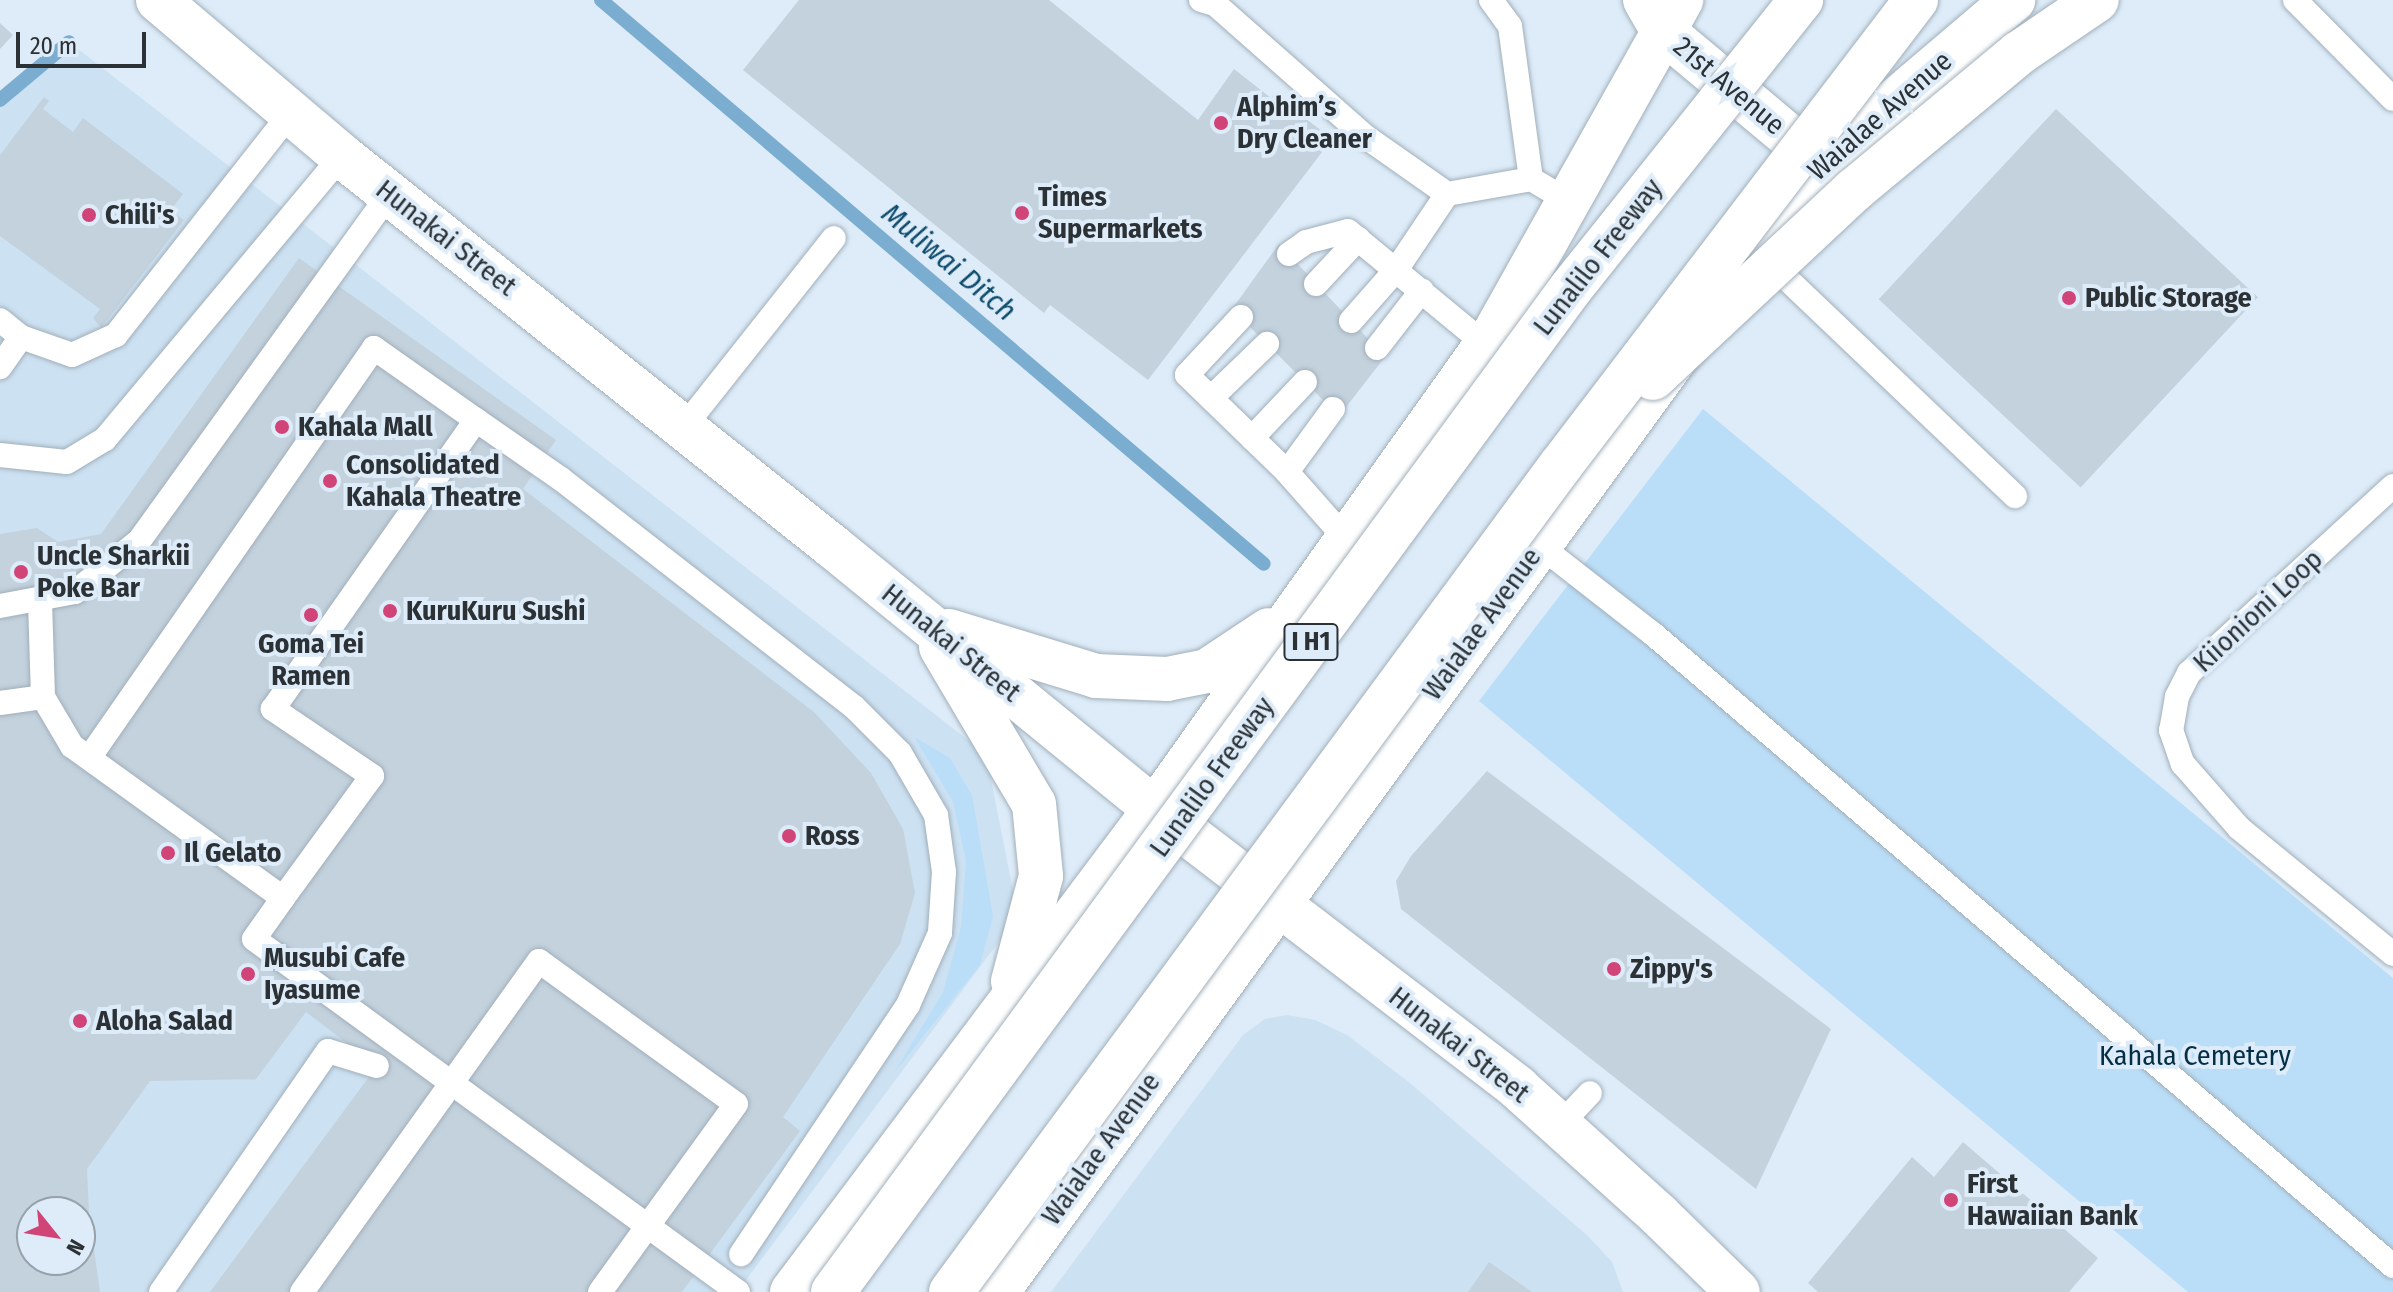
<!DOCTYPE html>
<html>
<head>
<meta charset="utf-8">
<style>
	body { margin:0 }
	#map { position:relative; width:2393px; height:1292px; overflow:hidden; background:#ddecf8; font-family:"Fira Sans Condensed",sans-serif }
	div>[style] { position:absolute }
	.built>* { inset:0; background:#cce1f2 }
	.green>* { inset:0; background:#bbdef8 }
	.stream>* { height:14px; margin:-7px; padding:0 7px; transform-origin:7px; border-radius:7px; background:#7badd0 }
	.building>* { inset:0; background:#c3d2dd; transform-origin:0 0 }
	.roads { filter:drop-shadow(0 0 2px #a1afba) drop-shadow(0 0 2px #a1afba) }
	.lane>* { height:24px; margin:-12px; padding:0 12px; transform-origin:12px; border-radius:12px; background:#fff }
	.secondary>* { height:44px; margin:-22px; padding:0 22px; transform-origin:22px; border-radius:22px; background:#fff }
	.highway>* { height:44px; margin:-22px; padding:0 22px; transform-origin:22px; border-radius:22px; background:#fff }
	.bridges { filter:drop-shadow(0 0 2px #a1afba) drop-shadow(0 0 2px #a1afba) }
	.highway-bridge>* { height:44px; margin:-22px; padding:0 22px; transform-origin:22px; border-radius:22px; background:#fff }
	.dots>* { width:22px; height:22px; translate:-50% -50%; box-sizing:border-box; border:4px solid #ddecf8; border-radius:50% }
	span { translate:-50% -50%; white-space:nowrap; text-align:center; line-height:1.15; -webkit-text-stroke:8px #ddecf8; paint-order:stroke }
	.shield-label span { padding:2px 6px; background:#ddecf8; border:2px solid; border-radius:6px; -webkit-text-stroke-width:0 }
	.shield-label { font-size:26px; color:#2b3135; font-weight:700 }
	.street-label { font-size:28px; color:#2b3135 }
	.poi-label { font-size:28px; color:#2b3135; font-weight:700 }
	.left { translate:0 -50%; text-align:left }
	.park-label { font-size:28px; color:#032e46 }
	.water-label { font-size:30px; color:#0d4b6d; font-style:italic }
	.north { position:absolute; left:16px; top:1196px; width:80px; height:80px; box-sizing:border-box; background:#ddecf8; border:2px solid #96a1aa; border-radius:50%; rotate:120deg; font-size:22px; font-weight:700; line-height:32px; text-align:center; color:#2b3135 }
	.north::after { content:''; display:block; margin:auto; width:28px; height:36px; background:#d04477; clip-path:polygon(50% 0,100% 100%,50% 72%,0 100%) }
	.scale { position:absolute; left:16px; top:32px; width:130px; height:36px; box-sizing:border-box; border:4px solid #2b3135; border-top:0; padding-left:10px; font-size:24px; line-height:28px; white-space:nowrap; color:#2b3135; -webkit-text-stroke:6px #ddecf8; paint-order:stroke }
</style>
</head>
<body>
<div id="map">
	<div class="built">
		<div style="clip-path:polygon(evenodd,69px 42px,986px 754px,1018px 916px,737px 1292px,0 1292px,0 100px,69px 42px,32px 1212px,80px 1212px,80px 1260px,32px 1260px,32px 1212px)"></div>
		<div style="clip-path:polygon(1287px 1015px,1315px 1020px,1347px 1035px,1410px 1083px,1588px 1236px,1612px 1262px,1623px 1292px,1051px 1292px,1243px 1035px,1265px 1019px)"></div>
	</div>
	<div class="green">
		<div style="clip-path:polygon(1703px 409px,2393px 978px,2393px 1292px,2188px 1292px,1479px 701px)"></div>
		<div style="clip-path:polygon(914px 737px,950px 758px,972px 795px,993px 916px,980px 965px,894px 1073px,943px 992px,961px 927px,966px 861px,953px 802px)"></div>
	</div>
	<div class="stream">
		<div style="left:601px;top:0;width:870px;rotate:40.39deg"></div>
		<div style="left:0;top:100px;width:90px;rotate:-40deg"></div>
	</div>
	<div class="building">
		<div style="clip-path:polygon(799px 0,1049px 0,1198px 120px,1234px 69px,1271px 98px,1274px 94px,1332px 139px,1148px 380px,1050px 305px,1044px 313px,743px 70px)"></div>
		<div style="clip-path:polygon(0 23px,13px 35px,0 49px)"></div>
		<div style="clip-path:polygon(44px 97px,49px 101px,43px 109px,73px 132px,83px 118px,183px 194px,171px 210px,184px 220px,101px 328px,93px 318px,100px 309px,0 236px,0 155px)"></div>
		<div style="left:2056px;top:109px;width:276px;height:260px;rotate:43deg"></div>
		<div style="clip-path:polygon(1279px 244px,1385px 357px,1339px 416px,1232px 309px)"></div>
		<div style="clip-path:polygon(evenodd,299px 258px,556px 440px,523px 489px,814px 712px,871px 773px,903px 829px,915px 893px,900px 944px,783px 1117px,800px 1131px,682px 1292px,210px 1292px,377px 1066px,306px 1012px,256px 1079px,150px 1081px,87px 1169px,89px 1213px,100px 1292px,0 1292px,0 534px,37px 528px,58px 542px,101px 534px,299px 258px,32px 1212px,80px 1212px,80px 1260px,32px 1260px,32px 1212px)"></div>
		<div style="clip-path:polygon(1487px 771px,1831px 1029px,1756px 1189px,1401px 909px,1396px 881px,1411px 856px)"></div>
		<div style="clip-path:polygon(1963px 1142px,2098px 1258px,2069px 1292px,1818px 1292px,1808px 1283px,1912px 1157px,1934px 1177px)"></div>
		<div style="clip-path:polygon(1489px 1262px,1532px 1292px,1468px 1292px)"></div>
	</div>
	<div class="roads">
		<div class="lane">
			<div style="left:1201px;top:0;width:15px;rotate:16deg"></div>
			<div style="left:1215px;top:4px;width:201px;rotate:41.4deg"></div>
			<div style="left:1366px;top:137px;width:99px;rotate:35.1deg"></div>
			<div style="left:1447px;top:194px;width:85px;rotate:-10.1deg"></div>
			<div style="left:1531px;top:179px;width:45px;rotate:30.5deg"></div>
			<div style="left:1491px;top:0;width:32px;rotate:54deg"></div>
			<div style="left:1510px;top:26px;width:154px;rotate:82.2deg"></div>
			<div style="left:2295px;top:0;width:139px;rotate:45.3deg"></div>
			<div style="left:1289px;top:254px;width:21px;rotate:-35deg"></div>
			<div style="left:1306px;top:242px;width:43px;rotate:-14.7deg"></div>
			<div style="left:1348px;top:231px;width:179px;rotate:39.6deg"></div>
			<div style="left:1766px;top:259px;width:344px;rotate:43.6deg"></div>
			<div style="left:1316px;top:284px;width:62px;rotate:-47deg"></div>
			<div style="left:1241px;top:317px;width:79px;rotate:133deg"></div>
			<div style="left:1187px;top:375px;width:139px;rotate:44.1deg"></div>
			<div style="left:1287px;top:472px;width:78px;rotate:-53.9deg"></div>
			<div style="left:0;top:320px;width:27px;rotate:39deg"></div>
			<div style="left:21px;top:337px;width:37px;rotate:125deg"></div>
			<div style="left:1351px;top:321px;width:68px;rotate:-48.6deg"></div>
			<div style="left:1396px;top:270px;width:92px;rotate:-56.1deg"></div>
			<div style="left:21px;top:337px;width:54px;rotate:19.4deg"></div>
			<div style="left:72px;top:355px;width:48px;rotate:-24.4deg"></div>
			<div style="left:116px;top:335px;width:283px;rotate:-51.8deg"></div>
			<div style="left:1377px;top:348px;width:73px;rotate:-52.2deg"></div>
			<div style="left:1211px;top:398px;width:78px;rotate:-44deg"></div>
			<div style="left:476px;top:420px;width:103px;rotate:34.8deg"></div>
			<div style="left:561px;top:479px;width:371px;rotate:37.9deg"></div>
			<div style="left:854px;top:707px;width:65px;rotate:45deg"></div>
			<div style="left:900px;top:753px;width:72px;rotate:59.9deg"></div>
			<div style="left:936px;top:815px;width:58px;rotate:82deg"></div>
			<div style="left:944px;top:872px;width:61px;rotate:93.8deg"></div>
			<div style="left:940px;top:933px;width:79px;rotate:114deg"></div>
			<div style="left:908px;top:1005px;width:300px;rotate:123.8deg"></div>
			<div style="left:684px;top:427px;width:241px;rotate:-51.6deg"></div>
			<div style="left:1252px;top:438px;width:77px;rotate:-46.6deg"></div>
			<div style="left:0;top:455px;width:67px;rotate:6deg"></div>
			<div style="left:67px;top:462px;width:44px;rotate:-31.2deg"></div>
			<div style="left:105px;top:439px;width:369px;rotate:-50.1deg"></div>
			<div style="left:1287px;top:472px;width:89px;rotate:48.6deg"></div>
			<div style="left:2393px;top:486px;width:277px;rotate:137.5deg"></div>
			<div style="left:2189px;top:673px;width:27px;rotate:117deg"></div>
			<div style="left:2177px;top:697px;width:34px;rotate:100deg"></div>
			<div style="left:2171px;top:730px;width:36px;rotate:71deg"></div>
			<div style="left:2183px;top:764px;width:85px;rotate:48.8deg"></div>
			<div style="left:2239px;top:828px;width:199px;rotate:39.3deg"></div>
			<div style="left:1539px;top:545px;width:145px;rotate:38deg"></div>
			<div style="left:1653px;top:634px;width:973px;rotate:40.5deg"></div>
			<div style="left:0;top:606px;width:76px;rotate:-10.6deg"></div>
			<div style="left:75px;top:592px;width:82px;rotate:-38.6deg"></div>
			<div style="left:139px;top:541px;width:429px;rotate:-54.2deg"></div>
			<div style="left:43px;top:697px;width:57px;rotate:59.4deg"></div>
			<div style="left:72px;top:746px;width:260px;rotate:35.8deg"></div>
			<div style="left:283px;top:898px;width:151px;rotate:-53.9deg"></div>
			<div style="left:372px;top:776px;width:120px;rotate:-145.9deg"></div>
			<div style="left:273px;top:709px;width:353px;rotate:-54.9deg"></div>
			<div style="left:476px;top:420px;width:125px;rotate:-144.8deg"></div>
			<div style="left:374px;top:348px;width:499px;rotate:124.8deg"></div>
			<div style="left:0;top:703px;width:43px;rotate:-7.9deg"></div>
			<div style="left:43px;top:697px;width:97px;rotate:-91.8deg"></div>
			<div style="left:283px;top:898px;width:50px;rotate:125.3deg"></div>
			<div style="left:254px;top:939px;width:599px;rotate:36.1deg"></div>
			<div style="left:1559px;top:1126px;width:45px;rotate:-46.8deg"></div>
			<div style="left:161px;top:1292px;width:293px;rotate:-55.3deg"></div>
			<div style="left:328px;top:1051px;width:51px;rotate:17deg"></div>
			<div style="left:302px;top:1292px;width:407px;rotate:-54.4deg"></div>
			<div style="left:539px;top:961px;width:243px;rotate:36deg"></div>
			<div style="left:736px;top:1104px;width:232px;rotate:125.9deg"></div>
		</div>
		<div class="secondary">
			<div style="left:158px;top:0;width:241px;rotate:40.3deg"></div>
			<div style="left:342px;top:156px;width:626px;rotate:38.52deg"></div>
			<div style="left:832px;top:546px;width:417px;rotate:39.2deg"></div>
			<div style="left:1155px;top:809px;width:458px;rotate:37.5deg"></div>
			<div style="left:1518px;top:1088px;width:190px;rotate:42deg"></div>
			<div style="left:1659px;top:1215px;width:110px;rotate:44.3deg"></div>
			<div style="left:1645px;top:0;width:36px;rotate:60deg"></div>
			<div style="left:1663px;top:31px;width:207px;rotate:39.9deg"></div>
			<div style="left:949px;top:631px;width:154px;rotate:17deg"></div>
			<div style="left:1096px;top:676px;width:71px;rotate:2.4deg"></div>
			<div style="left:1167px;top:679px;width:41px;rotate:-11.3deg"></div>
			<div style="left:1207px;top:671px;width:74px;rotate:-33.5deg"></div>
			<div style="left:941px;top:647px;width:182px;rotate:59.4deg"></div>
			<div style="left:1034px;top:804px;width:72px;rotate:84.4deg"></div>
			<div style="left:1041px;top:876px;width:109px;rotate:104.9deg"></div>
			<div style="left:792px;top:1292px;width:604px;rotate:-53.07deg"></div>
			<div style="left:1155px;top:809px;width:586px;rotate:-54.52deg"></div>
			<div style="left:1495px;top:332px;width:381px;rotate:-60.7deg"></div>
			<div style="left:997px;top:1292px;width:1383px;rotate:-54deg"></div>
			<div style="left:1810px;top:173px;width:267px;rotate:-40.4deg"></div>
		</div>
		<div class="highway">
			<div style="left:2009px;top:3px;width:4px;rotate:-45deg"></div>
		</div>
	</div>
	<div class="bridges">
		<div class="highway-bridge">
			<div style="left:1653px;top:378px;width:275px;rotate:-43.1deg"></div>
			<div style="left:1854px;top:190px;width:214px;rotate:-39.7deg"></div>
			<div style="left:2019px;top:53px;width:94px;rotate:-34.2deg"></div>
			<div style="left:833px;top:1292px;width:1246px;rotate:-53.68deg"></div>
			<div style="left:1571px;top:288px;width:369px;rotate:-51.4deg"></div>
			<div style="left:951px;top:1292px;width:1028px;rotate:-53.59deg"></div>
			<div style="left:1561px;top:465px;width:585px;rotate:-52.64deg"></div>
		</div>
	</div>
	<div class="dots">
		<div style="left:1221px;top:123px;background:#d04477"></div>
		<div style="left:1022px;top:213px;background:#d04477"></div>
		<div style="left:89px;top:215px;background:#d04477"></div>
		<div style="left:2069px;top:298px;background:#d04477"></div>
		<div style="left:282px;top:427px;background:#d04477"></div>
		<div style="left:330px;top:481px;background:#d04477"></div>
		<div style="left:21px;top:572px;background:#d04477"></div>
		<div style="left:390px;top:611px;background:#d04477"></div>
		<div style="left:311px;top:615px;background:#d04477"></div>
		<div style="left:789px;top:836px;background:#d04477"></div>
		<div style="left:168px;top:853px;background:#d04477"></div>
		<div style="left:1614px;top:969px;background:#d04477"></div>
		<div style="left:248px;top:974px;background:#d04477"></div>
		<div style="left:80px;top:1021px;background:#d04477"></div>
		<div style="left:1951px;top:1200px;background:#d04477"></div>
	</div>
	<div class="shield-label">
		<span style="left:1311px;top:642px">I H1</span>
	</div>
	<div class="street-label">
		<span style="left:1729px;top:86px;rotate:40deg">21st Avenue</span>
		<span style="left:1880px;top:116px;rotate:-41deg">Waialae Avenue</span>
		<span style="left:446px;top:238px;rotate:38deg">Hunakai Street</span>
		<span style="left:1598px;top:257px;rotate:-52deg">Lunalilo Freeway</span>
		<span style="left:2258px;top:611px;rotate:-43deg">Kiionioni Loop</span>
		<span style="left:1482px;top:624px;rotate:-54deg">Waialae Avenue</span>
		<span style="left:951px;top:643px;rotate:39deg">Hunakai Street</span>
		<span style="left:1212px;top:777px;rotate:-54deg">Lunalilo Freeway</span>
		<span style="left:1459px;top:1045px;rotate:38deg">Hunakai Street</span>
		<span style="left:1101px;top:1149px;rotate:-54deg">Waialae Avenue</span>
	</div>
	<div class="poi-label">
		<span class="left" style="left:1237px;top:123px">Alphim’s<br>Dry Cleaner</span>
		<span class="left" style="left:1038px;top:213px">Times<br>Supermarkets</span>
		<span class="left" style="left:105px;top:215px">Chili's</span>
		<span class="left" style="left:2085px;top:298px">Public Storage</span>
		<span class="left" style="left:298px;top:427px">Kahala Mall</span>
		<span class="left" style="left:346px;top:481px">Consolidated<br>Kahala Theatre</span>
		<span class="left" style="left:37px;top:572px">Uncle Sharkii<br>Poke Bar</span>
		<span class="left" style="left:406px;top:611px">KuruKuru Sushi</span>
		<span style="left:311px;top:660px">Goma Tei<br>Ramen</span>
		<span class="left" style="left:805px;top:836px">Ross</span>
		<span class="left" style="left:184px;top:853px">Il Gelato</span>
		<span class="left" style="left:264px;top:974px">Musubi Cafe<br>Iyasume</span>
		<span class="left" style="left:1630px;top:969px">Zippy's</span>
		<span class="left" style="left:96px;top:1021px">Aloha Salad</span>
		<span class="left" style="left:1967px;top:1200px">First<br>Hawaiian Bank</span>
	</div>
	<div class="park-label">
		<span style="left:2195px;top:1056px">Kahala Cemetery</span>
	</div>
	<div class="water-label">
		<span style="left:949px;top:262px;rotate:40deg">Muliwai Ditch</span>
	</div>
	<div class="north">N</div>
	<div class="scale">20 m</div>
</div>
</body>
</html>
